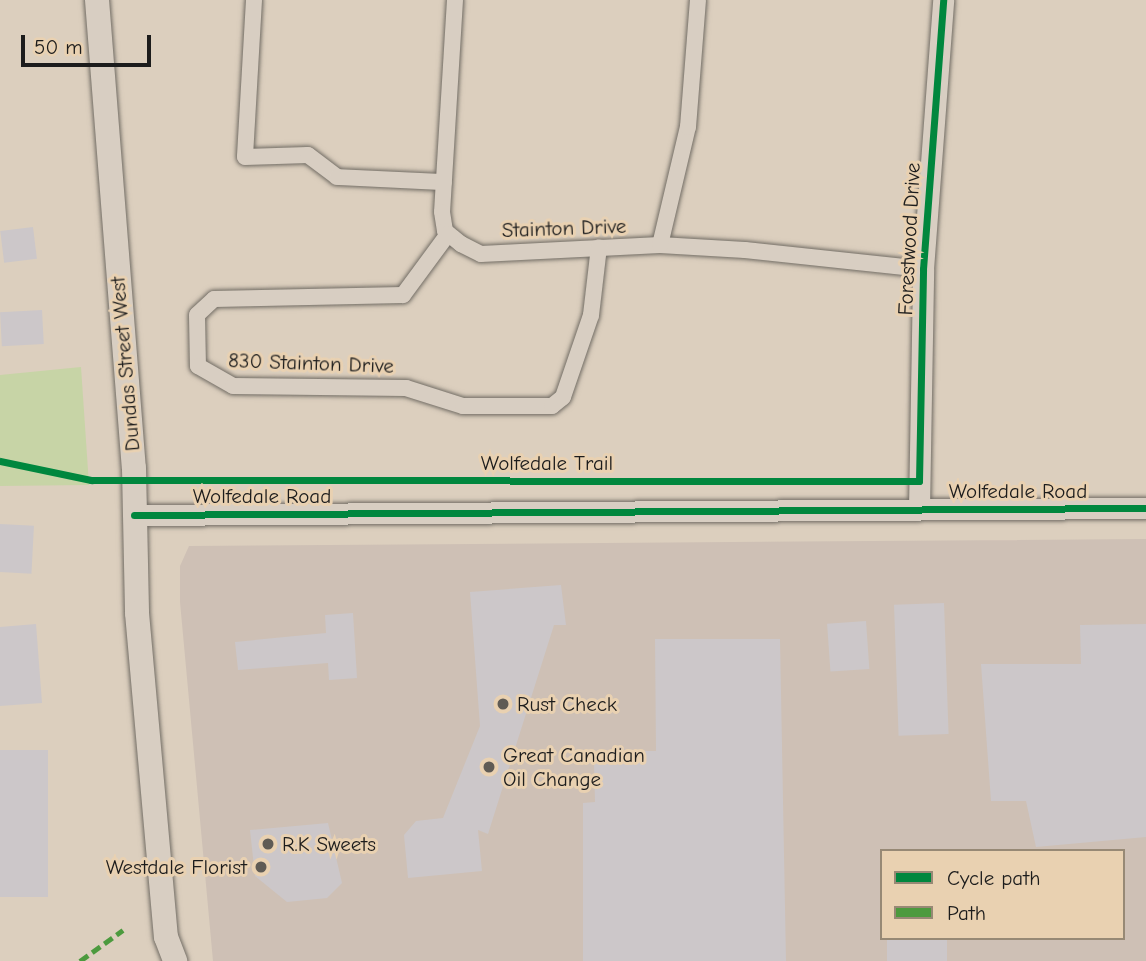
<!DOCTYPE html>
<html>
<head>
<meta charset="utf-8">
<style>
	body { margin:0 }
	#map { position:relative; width:1146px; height:961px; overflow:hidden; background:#dccfbe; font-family:"Comic Neue",sans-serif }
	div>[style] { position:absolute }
	.built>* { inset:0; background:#cec0b5 }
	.green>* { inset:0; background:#c7d4a6 }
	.building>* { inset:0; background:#ccc7c9; transform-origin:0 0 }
	.roads { filter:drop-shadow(0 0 2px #726d65) drop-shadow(0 0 2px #726d65) }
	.street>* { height:16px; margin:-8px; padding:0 8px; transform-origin:8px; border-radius:8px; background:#d8cec2 }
	.secondary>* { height:21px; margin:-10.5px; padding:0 10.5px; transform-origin:10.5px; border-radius:10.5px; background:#d8cec2 }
	.primary>* { height:24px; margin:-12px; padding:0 12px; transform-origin:12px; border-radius:12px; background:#d8cec2 }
	.quiet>* { height:5px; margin-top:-2.5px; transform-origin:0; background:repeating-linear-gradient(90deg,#4c9a3e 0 10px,transparent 0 15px) }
	.cycleway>* { height:7px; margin:-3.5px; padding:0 3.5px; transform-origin:3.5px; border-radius:3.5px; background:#00873e }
	.dots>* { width:19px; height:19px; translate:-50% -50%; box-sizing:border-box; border:4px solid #e9d1b1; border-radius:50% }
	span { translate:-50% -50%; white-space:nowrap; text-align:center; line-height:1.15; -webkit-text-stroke:6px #e9d1b1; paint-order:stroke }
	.street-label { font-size:21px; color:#1c1c1c }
	.poi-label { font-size:21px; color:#1c1c1c }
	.left { translate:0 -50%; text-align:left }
	.right { translate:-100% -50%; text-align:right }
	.legend { position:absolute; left:880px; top:849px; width:245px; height:91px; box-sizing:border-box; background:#e9d1b1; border:2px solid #978975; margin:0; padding:9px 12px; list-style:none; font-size:21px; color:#1c1c1c }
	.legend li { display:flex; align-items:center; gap:14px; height:35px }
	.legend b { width:35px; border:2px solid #978975 }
	.scale { position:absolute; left:21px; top:35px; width:130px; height:32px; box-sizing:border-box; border:4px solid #1c1c1c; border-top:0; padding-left:9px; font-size:21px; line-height:24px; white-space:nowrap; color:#1c1c1c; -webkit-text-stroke:5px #e9d1b1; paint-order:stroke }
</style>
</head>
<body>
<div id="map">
	<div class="built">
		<div style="clip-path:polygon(evenodd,1146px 539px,1146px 961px,213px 961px,180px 602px,180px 566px,189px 546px,1146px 539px,882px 851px,1123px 851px,1123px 938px,882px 938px,882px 851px)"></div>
	</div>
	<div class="green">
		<div style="clip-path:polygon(81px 367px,89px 485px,0 486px,0 375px)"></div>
	</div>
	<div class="building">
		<div style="left:33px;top:227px;width:32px;height:33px;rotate:83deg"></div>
		<div style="left:42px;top:310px;width:34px;height:42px;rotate:87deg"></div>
		<div style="left:0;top:524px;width:34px;height:48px;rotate:3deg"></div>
		<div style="clip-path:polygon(561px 585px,566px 625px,554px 625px,488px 834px,478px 830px,482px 871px,408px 878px,404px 835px,416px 821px,443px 818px,480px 726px,470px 592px)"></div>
		<div style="left:944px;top:603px;width:131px;height:50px;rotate:88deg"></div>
		<div style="clip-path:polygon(353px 613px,357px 678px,329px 680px,328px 663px,238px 670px,235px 642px,326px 633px,325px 615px)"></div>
		<div style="left:866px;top:621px;width:48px;height:39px;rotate:86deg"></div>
		<div style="clip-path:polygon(36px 624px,42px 703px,0 706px,0 627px)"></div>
		<div style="clip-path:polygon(1146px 624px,1146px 837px,1036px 847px,1026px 801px,991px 801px,981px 664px,1081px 664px,1080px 625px)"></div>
		<div style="clip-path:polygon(655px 639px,780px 639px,786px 961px,583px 961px,583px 803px,595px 802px,594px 762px,633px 762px,632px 751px,656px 751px)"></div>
		<div style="left:0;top:750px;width:48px;height:147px"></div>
		<div style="clip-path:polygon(328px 823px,342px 883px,327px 898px,287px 902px,255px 876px,250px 830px)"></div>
		<div style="left:887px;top:938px;width:60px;height:23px"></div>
	</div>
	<div class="roads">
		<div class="street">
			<div style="left:254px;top:0;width:157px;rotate:93.3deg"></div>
			<div style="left:245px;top:157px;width:63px;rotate:-1.8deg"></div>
			<div style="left:308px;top:155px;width:36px;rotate:37deg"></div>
			<div style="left:337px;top:177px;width:107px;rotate:2.7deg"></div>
			<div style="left:455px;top:0;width:212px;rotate:93.5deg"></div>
			<div style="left:442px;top:212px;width:19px;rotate:81deg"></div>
			<div style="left:445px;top:231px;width:21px;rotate:39deg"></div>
			<div style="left:461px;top:244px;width:22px;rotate:27deg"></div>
			<div style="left:481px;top:254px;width:179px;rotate:-2.9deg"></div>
			<div style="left:660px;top:245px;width:85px;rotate:3.4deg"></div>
			<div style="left:745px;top:250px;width:179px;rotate:6.1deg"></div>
			<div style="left:448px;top:234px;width:76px;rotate:126.4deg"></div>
			<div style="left:403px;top:295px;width:189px;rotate:178.8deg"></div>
			<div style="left:214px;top:299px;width:23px;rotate:137deg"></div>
			<div style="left:197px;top:315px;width:51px;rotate:88.9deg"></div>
			<div style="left:198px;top:366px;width:40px;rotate:29.7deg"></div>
			<div style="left:233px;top:386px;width:173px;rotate:0.7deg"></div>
			<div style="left:406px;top:388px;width:60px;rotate:17.5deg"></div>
			<div style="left:463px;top:406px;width:89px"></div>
			<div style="left:552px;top:406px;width:14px;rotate:-39deg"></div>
			<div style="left:563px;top:397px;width:87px;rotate:-71.1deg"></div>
			<div style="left:591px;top:315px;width:68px;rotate:-83.3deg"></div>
			<div style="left:660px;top:245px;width:121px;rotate:-76.7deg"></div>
			<div style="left:688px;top:127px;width:127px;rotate:-85.5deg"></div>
		</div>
		<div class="secondary">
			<div style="left:919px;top:509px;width:240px;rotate:-89deg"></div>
			<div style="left:923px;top:269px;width:270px;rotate:-85.7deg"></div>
			<div style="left:134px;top:515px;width:1012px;rotate:-0.4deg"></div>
		</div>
		<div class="primary">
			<div style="left:97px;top:0;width:469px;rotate:85.5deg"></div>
			<div style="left:134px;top:468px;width:145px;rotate:88.8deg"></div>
			<div style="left:137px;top:613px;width:325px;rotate:84.9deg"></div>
			<div style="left:166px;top:937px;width:26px;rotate:69deg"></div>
		</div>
	</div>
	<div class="quiet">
		<div style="left:80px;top:961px;width:53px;rotate:-35.8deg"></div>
	</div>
	<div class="cycleway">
		<div style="left:0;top:461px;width:93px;rotate:11.8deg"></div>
		<div style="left:91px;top:480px;width:828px;rotate:0.07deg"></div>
		<div style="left:919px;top:481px;width:212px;rotate:-88.9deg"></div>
		<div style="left:923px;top:269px;width:270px;rotate:-85.7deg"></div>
		<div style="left:134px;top:515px;width:1012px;rotate:-0.4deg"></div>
	</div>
	<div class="dots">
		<div style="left:503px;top:704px;background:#5f5b55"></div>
		<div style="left:489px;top:767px;background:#5f5b55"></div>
		<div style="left:268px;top:844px;background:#5f5b55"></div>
		<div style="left:261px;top:867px;background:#5f5b55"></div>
	</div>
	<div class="street-label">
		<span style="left:564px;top:228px;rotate:-2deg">Stainton Drive</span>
		<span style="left:909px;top:239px;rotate:-87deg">Forestwood Drive</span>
		<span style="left:311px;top:363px;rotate:2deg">830 Stainton Drive</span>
		<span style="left:125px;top:364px;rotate:-95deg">Dundas Street West</span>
		<span style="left:547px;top:463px">Wolfedale Trail</span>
		<span style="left:1018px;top:491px">Wolfedale Road</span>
		<span style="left:262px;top:496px">Wolfedale Road</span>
	</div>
	<div class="poi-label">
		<span class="left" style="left:517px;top:704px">Rust Check</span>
		<span class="left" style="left:503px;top:767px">Great Canadian<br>Oil Change</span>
		<span class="left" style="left:282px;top:844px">R.K Sweets</span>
		<span class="right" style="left:247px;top:867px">Westdale Florist</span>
	</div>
	<ul class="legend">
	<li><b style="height:9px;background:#00873e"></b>Cycle path</li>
	<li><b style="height:9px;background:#4c9a3e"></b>Path</li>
	</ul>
	<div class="scale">50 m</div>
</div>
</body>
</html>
